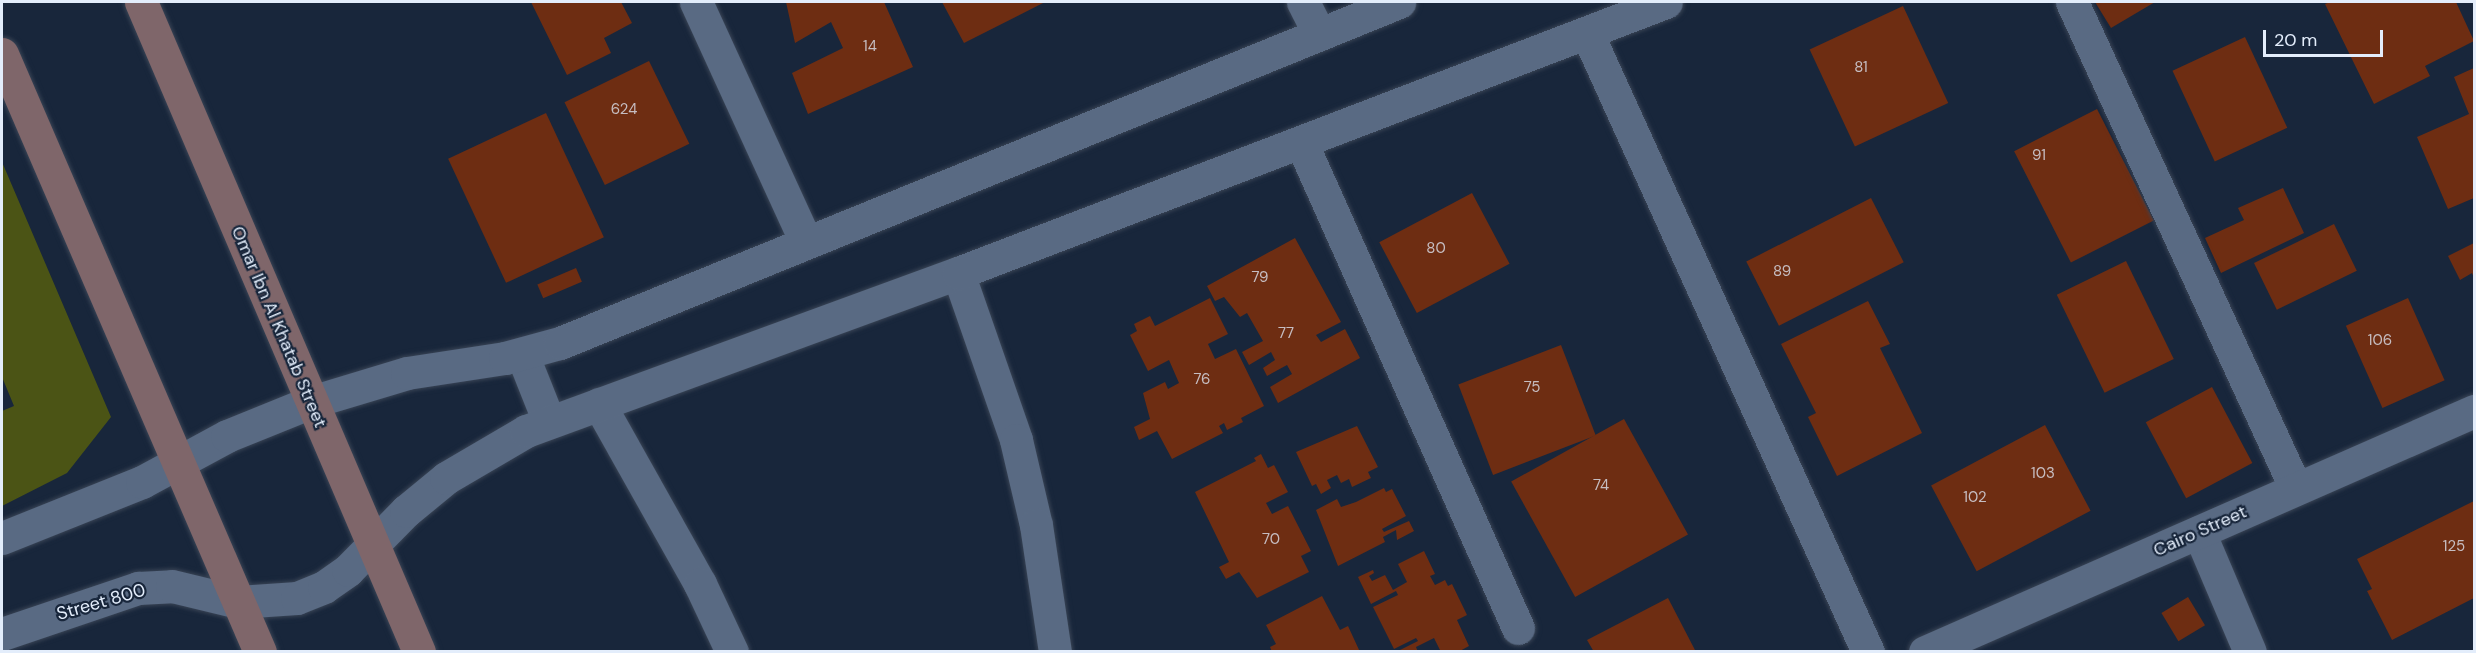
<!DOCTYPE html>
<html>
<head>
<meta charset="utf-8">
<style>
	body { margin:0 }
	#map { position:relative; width:2476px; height:653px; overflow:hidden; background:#18263b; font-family:"DM Sans",sans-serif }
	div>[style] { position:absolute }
	.green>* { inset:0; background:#4b5415 }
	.building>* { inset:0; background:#6e2d12; transform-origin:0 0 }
	.roads { filter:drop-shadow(0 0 2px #394455) drop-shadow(0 0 2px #394455) }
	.street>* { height:33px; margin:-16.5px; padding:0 16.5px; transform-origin:16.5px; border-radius:16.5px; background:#596a83 }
	.secondary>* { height:33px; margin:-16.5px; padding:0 16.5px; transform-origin:16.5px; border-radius:16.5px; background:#7f666a }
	span { translate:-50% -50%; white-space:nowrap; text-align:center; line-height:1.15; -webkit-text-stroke:4.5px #18263b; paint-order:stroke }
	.number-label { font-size:15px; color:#c6bdc1 }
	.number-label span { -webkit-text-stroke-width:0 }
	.street-label { font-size:18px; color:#e3edfb }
	.frame { position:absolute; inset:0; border:3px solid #e3edfb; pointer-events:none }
	.scale { position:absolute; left:2263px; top:30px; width:120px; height:27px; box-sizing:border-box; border:3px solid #e3edfb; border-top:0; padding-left:8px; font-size:18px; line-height:21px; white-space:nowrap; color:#e3edfb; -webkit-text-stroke:4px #18263b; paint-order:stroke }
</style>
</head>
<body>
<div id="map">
	<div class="green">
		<div style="clip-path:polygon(2px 162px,111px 417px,67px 473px,2px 506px,2px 411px,14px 406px,2px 377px)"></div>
	</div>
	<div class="building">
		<div style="clip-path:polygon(531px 2px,621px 2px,632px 23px,604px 38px,611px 53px,567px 75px)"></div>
		<div style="clip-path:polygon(786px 2px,884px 2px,913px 67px,808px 114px,792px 73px,843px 48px,831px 22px,795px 43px)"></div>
		<div style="clip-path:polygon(942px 2px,1045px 2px,964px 43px)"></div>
		<div style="clip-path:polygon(2095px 2px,2155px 2px,2111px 28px)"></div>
		<div style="clip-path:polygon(2330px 2px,2456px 2px,2474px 41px,2425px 66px,2430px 76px,2374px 104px,2325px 4px)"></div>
		<div style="left:1903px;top:6px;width:107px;height:103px;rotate:65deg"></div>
		<div style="left:2245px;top:37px;width:100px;height:80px;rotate:65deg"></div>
		<div style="left:649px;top:61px;width:92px;height:94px;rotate:64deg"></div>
		<div style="clip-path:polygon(2474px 68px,2474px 198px,2448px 209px,2417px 137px,2469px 114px,2454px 77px)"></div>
		<div style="left:2097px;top:109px;width:125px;height:93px;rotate:63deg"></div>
		<div style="left:546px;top:113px;width:137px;height:108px;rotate:65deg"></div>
		<div style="clip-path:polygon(2283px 188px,2304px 233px,2221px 273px,2205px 238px,2244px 220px,2238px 208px)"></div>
		<div style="left:1472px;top:193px;width:80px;height:105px;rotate:62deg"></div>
		<div style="left:1871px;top:198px;width:72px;height:140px;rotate:63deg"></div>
		<div style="left:2334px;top:224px;width:52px;height:89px;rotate:64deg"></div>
		<div style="clip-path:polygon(1295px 238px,1341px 322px,1316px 335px,1321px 342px,1345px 329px,1360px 358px,1278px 403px,1270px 387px,1292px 374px,1287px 365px,1267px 376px,1263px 368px,1275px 360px,1271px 352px,1249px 365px,1242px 352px,1263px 341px,1247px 313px,1240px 317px,1224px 297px,1215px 301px,1207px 286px)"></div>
		<div style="clip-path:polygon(2474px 243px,2474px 278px,2472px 273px,2460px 280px,2448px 256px)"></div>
		<div style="left:2126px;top:261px;width:109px;height:77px;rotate:64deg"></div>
		<div style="left:576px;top:268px;width:15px;height:42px;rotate:67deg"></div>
		<div style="clip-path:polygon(1210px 298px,1228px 334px,1208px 344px,1215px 359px,1236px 349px,1264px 406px,1241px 418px,1243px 422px,1227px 430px,1224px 423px,1219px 426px,1223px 433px,1172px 459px,1157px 431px,1139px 440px,1134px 427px,1150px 419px,1143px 393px,1165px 382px,1168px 389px,1179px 383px,1169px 360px,1148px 371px,1130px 335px,1137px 331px,1134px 324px,1150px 316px,1155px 326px)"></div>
		<div style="left:2408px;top:298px;width:90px;height:68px;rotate:66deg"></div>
		<div style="clip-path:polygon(1868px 301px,1890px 344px,1880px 348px,1922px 433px,1837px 476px,1808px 417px,1816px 413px,1781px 344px)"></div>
		<div style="left:1561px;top:345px;width:97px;height:110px;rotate:69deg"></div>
		<div style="left:2212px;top:387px;width:86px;height:75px;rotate:62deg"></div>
		<div style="left:1624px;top:419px;width:132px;height:129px;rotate:61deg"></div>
		<div style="left:2045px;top:425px;width:97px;height:129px;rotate:62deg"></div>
		<div style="clip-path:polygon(1357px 426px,1378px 467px,1368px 472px,1371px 478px,1352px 487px,1349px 479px,1341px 483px,1337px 475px,1327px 480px,1331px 488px,1321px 494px,1316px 484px,1312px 486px,1296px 452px)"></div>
		<div style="clip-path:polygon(1261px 454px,1268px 468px,1274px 465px,1288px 492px,1266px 503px,1272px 514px,1288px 506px,1311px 551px,1301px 556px,1309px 572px,1257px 598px,1239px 572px,1226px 579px,1219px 567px,1229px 562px,1195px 492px,1256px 461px,1254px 458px)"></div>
		<div style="clip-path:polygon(1384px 488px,1386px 492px,1392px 489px,1406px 516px,1382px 529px,1384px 532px,1409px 521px,1414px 531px,1397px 540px,1396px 530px,1383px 537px,1385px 542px,1338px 566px,1316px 510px,1337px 499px,1341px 507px,1356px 502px)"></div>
		<div style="clip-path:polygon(2474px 501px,2474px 598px,2392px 640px,2367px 591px,2372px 589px,2357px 559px)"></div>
		<div style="clip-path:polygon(1424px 551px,1435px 574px,1430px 576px,1435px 585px,1445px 580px,1448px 586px,1452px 584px,1467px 615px,1457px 620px,1469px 646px,1458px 652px,1441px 652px,1434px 638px,1416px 647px,1418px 652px,1396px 652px,1418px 641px,1416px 638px,1394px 649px,1373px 607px,1398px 595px,1396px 591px,1371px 604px,1358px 577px,1373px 570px,1374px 573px,1369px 576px,1372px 581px,1385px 575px,1393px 590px,1407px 582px,1398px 564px)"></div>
		<div style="clip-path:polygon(1322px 596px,1340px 630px,1348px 626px,1360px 652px,1272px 652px,1270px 647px,1276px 644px,1266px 625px)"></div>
		<div style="left:2188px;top:597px;width:33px;height:31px;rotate:59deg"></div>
		<div style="clip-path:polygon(1668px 598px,1696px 652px,1594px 652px,1587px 640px)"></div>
	</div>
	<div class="roads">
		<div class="street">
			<div style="left:696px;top:2px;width:262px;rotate:65.4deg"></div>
			<div style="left:1303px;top:2px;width:36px;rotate:63deg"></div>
			<div style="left:2072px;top:2px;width:536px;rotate:65.3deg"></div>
			<div style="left:1588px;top:35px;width:678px;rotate:65.59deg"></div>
			<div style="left:1302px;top:144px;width:530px;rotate:65.95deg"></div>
			<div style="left:958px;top:273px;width:177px;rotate:70.8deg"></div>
			<div style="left:1016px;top:440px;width:87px;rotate:76.8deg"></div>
			<div style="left:1036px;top:525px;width:128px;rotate:81.5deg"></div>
			<div style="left:522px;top:354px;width:73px;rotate:68.3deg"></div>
			<div style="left:599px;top:404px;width:206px;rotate:60.7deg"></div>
			<div style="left:700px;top:584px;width:75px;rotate:64.8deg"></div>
			<div style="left:2199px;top:532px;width:130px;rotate:67deg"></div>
			<div style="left:2px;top:538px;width:151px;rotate:-21.8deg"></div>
			<div style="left:142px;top:482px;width:97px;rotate:-28.4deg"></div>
			<div style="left:227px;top:436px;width:91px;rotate:-22deg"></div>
			<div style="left:311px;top:402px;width:100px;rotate:-16.8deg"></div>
			<div style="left:407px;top:373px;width:99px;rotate:-8.7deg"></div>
			<div style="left:505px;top:358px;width:57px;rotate:-15.3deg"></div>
			<div style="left:560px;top:343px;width:906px;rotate:-22.12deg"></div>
			<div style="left:2px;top:634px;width:144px;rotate:-18.7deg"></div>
			<div style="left:138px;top:588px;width:34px;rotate:-3deg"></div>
			<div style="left:172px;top:586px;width:68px;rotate:13.6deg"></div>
			<div style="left:238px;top:602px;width:59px;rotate:-3.9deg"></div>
			<div style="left:297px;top:598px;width:29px;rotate:-22deg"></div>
			<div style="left:324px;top:587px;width:29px;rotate:-35deg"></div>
			<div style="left:348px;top:570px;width:83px;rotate:-45.5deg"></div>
			<div style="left:406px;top:511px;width:52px;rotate:-39.5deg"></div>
			<div style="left:446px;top:478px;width:93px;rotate:-30.4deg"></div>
			<div style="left:526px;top:431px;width:460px;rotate:-20.1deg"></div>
			<div style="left:958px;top:273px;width:758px;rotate:-20.95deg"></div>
			<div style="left:1925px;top:652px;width:600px;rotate:-23.7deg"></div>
		</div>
		<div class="secondary">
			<div style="left:141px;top:2px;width:707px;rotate:66.84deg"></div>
			<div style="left:2px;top:54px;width:651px;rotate:66.66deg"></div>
		</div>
	</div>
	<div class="number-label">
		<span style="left:870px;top:47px">14</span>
		<span style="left:1861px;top:68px">81</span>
		<span style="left:624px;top:110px">624</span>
		<span style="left:2039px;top:156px">91</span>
		<span style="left:1436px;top:249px">80</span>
		<span style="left:1782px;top:272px">89</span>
		<span style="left:1260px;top:278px">79</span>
		<span style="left:1286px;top:334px">77</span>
		<span style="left:2380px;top:341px">106</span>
		<span style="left:1202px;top:380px">76</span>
		<span style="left:1532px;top:388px">75</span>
		<span style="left:2043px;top:474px">103</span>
		<span style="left:1601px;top:486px">74</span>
		<span style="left:1975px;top:498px">102</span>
		<span style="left:1271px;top:540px">70</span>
		<span style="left:2454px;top:547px">125</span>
	</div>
	<div class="street-label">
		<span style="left:279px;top:327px;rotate:67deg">Omar Ibn Al Khatab Street</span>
		<span style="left:2200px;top:531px;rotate:-24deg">Cairo Street</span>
		<span style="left:101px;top:602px;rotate:-16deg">Street 800</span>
	</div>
	<div class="frame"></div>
	<div class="scale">20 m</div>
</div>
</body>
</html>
